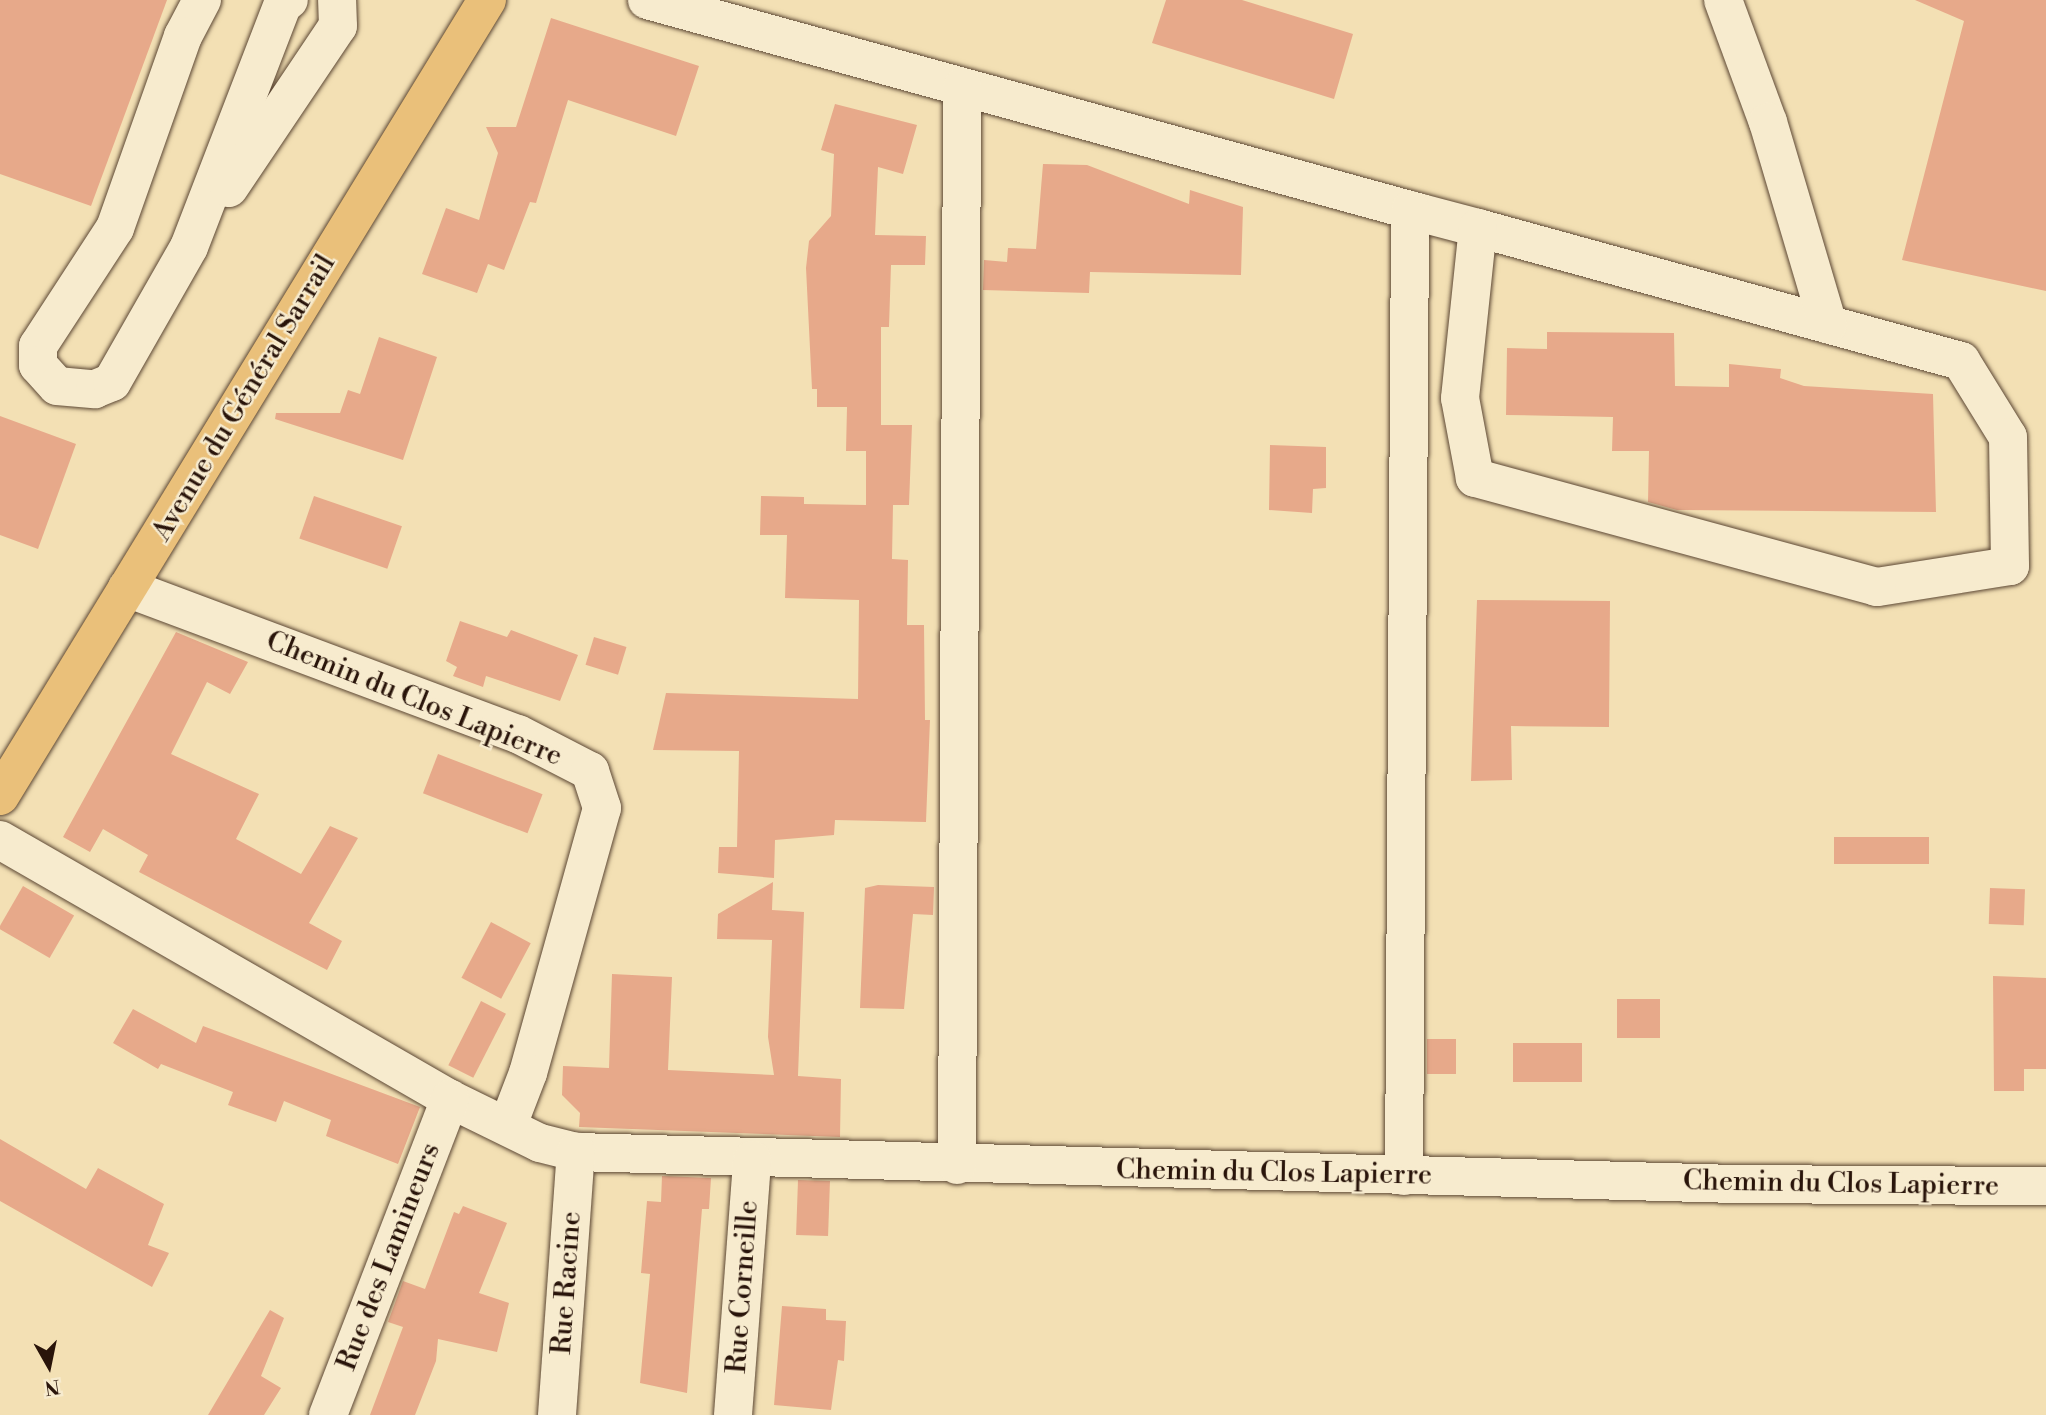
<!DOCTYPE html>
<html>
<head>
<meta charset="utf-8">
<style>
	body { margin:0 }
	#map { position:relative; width:2046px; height:1415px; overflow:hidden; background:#f3e0b4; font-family:"Libre Bodoni",serif }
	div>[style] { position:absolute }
	.building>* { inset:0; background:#e7a98a; transform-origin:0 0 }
	.roads { filter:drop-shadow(0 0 2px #5c4734) drop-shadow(0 0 2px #5c4734) }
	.minor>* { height:38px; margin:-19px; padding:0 19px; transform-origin:19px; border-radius:19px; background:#f7ebce }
	.major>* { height:38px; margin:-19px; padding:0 19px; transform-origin:19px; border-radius:19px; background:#eac07a }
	span { translate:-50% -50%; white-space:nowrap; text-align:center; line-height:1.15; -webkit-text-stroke:5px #f7ebce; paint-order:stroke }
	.street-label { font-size:28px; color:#29140a }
	.north { position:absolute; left:14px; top:1331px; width:70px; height:70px; -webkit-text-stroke:5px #f7ebce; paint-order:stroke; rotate:171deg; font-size:19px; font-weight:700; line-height:28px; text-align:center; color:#29140a }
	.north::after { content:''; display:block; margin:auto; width:24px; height:32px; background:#29140a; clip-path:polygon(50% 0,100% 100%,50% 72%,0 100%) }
</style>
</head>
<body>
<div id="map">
	<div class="building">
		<div style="clip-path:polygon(0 0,167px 0,91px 206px,0 174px)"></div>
		<div style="clip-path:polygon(1166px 0,1242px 0,1353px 34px,1334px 99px,1152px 43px)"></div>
		<div style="clip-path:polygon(1915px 0,2046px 0,2046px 291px,1902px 260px,1964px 21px)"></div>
		<div style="clip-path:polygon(551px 18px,699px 66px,676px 136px,568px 100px,536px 203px,530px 202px,504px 270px,488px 264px,477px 293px,422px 274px,446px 208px,479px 220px,498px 153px,486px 127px,516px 127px)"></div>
		<div style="clip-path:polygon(835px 104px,917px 125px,903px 174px,878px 167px,875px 235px,926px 236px,925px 265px,891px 265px,889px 327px,881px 327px,881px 425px,912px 425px,909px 505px,893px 505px,892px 559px,908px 560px,907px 625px,924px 625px,925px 720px,930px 720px,926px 822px,835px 820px,834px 835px,775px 840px,774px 878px,718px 873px,719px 847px,737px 847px,739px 751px,653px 750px,666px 693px,858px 699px,859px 600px,785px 598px,787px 535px,760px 535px,761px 496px,804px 497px,804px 504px,866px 505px,866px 451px,846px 451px,847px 407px,817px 407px,817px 389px,812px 389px,806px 268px,809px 241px,831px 216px,834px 154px,821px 150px)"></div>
		<div style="clip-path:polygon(1043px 164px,1087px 165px,1189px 204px,1190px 190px,1243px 207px,1241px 275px,1090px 272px,1089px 293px,983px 290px,984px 260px,1007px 262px,1008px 248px,1036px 249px)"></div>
		<div style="clip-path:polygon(1547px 332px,1674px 333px,1675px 386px,1729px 387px,1729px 364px,1781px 369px,1780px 378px,1804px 386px,1933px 394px,1936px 512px,1677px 510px,1648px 502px,1649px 451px,1612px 451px,1613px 417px,1506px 415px,1507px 348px,1547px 349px)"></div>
		<div style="clip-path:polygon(379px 337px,437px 357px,403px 460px,275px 419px,276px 413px,340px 413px,348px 390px,360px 394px)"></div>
		<div style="clip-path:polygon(0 416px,76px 444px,38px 549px,0 535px)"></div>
		<div style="clip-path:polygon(1270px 445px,1326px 447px,1326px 488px,1313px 489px,1312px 513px,1269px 510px)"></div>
		<div style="left:314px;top:496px;width:93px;height:45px;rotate:19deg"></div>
		<div style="clip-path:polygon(1477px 600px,1610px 601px,1609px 727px,1511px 726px,1512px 780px,1471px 781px)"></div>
		<div style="clip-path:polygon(460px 621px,507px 637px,511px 630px,578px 655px,560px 701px,486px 676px,483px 687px,453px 676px,457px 667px,446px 661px)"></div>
		<div style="clip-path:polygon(176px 632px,248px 662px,230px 694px,207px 682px,171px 754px,259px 794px,236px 839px,301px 874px,330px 826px,358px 838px,309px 923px,342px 941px,327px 970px,139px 872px,148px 855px,103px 829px,90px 852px,63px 837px)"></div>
		<div style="left:594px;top:637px;width:34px;height:29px;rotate:17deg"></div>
		<div style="left:438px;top:754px;width:112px;height:42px;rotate:21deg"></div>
		<div style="left:1834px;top:837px;width:95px;height:27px"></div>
		<div style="clip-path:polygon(773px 882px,772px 910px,804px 912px,798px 1076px,841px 1079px,840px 1137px,579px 1127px,580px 1113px,562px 1095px,563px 1066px,609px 1068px,612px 974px,672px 977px,668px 1070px,774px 1075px,768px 1037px,772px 940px,717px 939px,718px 914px)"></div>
		<div style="clip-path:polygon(878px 885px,934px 887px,933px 915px,913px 914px,904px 1009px,860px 1008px,865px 888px)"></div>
		<div style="left:23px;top:886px;width:59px;height:49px;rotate:30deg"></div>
		<div style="left:1990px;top:888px;width:35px;height:36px;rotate:2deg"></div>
		<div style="left:491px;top:922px;width:45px;height:63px;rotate:28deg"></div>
		<div style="clip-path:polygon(1993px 976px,2046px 978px,2046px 1069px,2024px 1069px,2024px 1091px,1994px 1091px)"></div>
		<div style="left:1617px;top:999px;width:43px;height:39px"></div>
		<div style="left:481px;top:1001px;width:28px;height:72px;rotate:27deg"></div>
		<div style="clip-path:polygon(133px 1009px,196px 1043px,203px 1026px,420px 1107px,398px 1164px,326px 1136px,331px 1120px,284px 1101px,276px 1122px,228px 1105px,233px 1092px,161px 1064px,158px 1069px,113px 1043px)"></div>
		<div style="left:1427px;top:1039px;width:29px;height:35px"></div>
		<div style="left:1582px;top:1043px;width:39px;height:69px;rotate:90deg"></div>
		<div style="clip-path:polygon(0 1139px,86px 1189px,98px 1168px,164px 1204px,148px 1245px,169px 1253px,152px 1287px,0 1201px)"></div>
		<div style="clip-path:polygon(662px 1176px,711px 1178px,709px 1209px,702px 1209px,687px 1393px,640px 1383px,650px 1274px,641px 1273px,647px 1201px,661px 1202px)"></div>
		<div style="left:798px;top:1180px;width:32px;height:55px;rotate:2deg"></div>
		<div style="clip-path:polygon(463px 1206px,507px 1223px,479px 1293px,509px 1303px,497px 1352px,438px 1339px,436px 1361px,415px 1415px,370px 1415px,403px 1327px,388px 1322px,403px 1281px,425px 1289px,454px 1212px,459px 1214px)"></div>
		<div style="clip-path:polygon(782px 1306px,826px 1309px,826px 1320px,846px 1321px,844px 1361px,838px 1360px,831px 1410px,774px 1405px)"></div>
		<div style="clip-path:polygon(270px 1310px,284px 1318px,261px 1376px,281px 1388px,264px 1415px,208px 1415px)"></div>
	</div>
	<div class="roads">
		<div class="minor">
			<div style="left:202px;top:0;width:41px;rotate:117.8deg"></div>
			<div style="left:183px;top:36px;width:204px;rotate:109.5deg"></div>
			<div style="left:115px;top:228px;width:141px;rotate:123.1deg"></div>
			<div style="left:38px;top:346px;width:19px;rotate:90deg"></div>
			<div style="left:38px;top:365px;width:28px;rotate:48deg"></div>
			<div style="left:57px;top:386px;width:38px;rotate:5deg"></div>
			<div style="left:95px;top:389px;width:18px;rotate:-22deg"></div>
			<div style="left:112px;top:382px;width:155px;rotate:-60.3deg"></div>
			<div style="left:189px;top:247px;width:261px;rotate:-68.9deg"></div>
			<div style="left:283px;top:4px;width:7px;rotate:-34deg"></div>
			<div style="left:647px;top:0;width:803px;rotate:15.39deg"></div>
			<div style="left:1421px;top:213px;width:59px;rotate:14.7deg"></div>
			<div style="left:1478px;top:228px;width:501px;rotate:15.4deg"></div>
			<div style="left:1961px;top:361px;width:89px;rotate:58.3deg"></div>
			<div style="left:2008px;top:437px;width:129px;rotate:89.1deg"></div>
			<div style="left:2010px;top:566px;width:135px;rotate:171deg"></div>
			<div style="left:1877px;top:587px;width:417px;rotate:-164.8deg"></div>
			<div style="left:1475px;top:478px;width:81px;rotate:-100.6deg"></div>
			<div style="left:1460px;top:398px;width:171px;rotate:-84deg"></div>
			<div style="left:1723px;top:0;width:130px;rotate:69.8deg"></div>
			<div style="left:1768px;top:122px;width:211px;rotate:73.5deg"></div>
			<div style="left:229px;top:188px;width:195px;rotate:-56.1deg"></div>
			<div style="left:338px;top:26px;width:26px;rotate:-92deg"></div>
			<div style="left:127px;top:588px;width:417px;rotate:20.5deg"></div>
			<div style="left:518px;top:734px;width:81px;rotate:27.2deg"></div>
			<div style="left:590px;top:771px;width:39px;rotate:72deg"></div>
			<div style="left:602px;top:808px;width:275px;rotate:105.6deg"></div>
			<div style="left:528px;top:1073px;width:56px;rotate:111deg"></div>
			<div style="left:0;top:840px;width:519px;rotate:29.92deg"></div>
			<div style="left:450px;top:1099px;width:100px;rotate:26.1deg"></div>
			<div style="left:540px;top:1143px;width:37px;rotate:14deg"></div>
			<div style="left:576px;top:1152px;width:1163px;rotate:1.58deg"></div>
			<div style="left:1739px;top:1184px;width:307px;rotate:0.4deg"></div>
			<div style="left:957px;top:1165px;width:1078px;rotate:-89.73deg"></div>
			<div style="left:1404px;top:1176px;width:966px;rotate:-89.64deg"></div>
			<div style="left:328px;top:1415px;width:339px;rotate:-68.9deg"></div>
			<div style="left:557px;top:1415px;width:264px;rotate:-85.9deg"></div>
			<div style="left:733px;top:1415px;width:256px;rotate:-85.7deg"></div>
		</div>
		<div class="major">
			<div style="left:0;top:796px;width:933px;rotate:-58.54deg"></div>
		</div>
	</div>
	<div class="street-label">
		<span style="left:244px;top:398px;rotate:-59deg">Avenue du Général Sarrail</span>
		<span style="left:414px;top:699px;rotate:22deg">Chemin du Clos Lapierre</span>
		<span style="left:1274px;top:1173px;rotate:1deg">Chemin du Clos Lapierre</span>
		<span style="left:1841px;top:1184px;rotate:1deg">Chemin du Clos Lapierre</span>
		<span style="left:389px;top:1257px;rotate:-69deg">Rue des Lamineurs</span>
		<span style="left:567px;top:1283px;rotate:-86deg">Rue Racine</span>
		<span style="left:743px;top:1287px;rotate:-86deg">Rue Corneille</span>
	</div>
	<div class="north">N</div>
</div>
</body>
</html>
